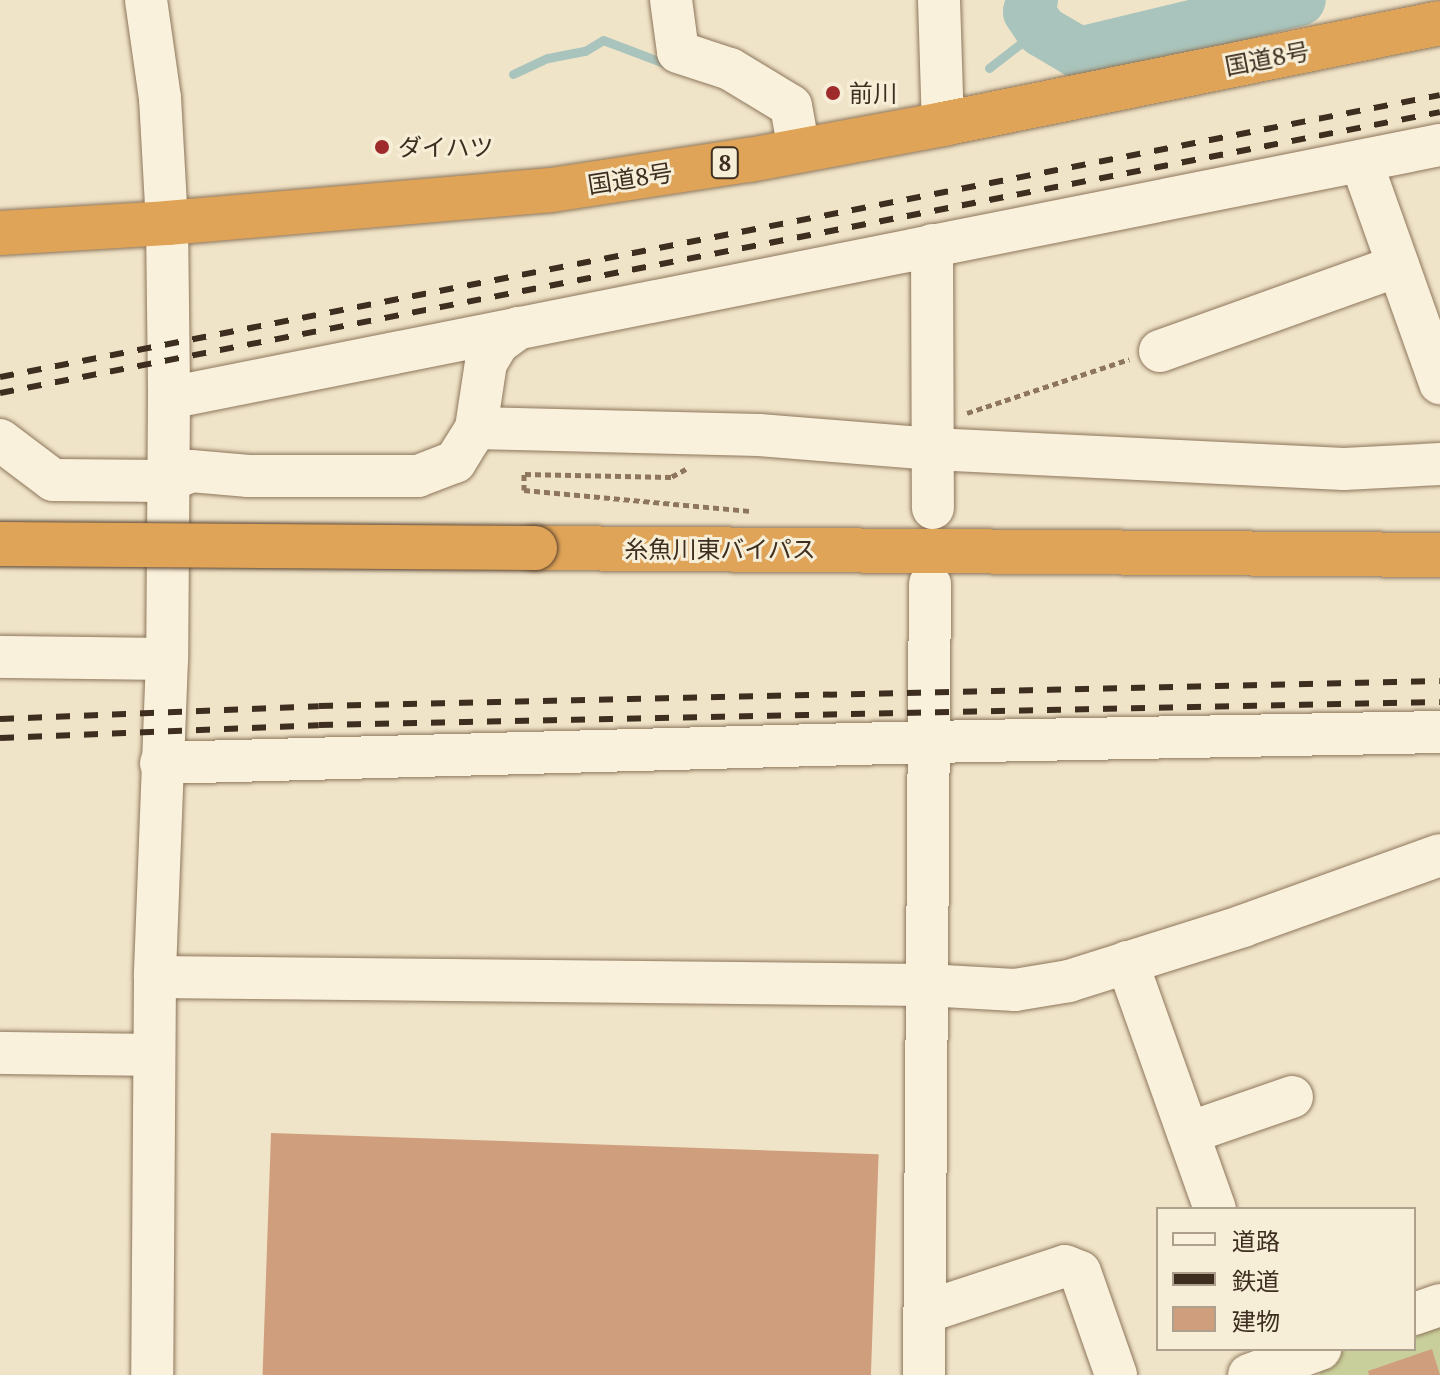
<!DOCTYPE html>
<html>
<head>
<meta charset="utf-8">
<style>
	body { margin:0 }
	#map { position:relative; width:1440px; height:1375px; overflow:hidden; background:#f0e4c8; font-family:"Noto Serif","Noto Sans JP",serif }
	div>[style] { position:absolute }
	.green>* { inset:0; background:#c9cf9b }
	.stream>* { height:9px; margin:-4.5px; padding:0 4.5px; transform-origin:4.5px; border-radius:4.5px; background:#a9c4bc }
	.river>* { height:52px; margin:-26px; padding:0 26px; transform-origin:26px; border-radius:26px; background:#a9c4bc }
	.building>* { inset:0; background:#cf9f7d; transform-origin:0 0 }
	.path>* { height:5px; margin-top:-2.5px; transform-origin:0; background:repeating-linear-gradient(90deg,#8d765c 0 6px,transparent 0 10px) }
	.roads { filter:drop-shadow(0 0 2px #8d765c) drop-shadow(0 0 2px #8d765c) }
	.minor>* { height:42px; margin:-21px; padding:0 21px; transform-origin:21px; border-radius:21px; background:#faf1dc }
	.highway>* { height:44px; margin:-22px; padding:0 22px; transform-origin:22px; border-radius:22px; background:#e0a458 }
	.rail>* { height:6px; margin-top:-3px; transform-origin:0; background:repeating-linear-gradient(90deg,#3d2e20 0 14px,transparent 0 28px) }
	.bridges { filter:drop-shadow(0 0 2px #5b4430) drop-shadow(0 0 2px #5b4430) }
	.highway-bridge>* { height:44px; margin:-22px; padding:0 22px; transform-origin:22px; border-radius:22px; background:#e0a458 }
	.dots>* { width:22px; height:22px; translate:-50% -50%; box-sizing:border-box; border:4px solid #f7eed8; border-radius:50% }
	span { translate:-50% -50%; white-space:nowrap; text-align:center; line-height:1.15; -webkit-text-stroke:6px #f7eed8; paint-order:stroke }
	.shield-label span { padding:2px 6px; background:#f7eed8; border:2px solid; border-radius:6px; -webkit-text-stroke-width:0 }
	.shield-label { font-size:22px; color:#3d2e20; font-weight:700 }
	.street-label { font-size:24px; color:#3d2e20 }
	.poi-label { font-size:24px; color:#3d2e20 }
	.left { translate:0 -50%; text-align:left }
	.legend { position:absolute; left:1156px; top:1207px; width:260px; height:144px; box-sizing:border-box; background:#f7eed8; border:2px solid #ada18e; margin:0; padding:10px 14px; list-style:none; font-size:24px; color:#3d2e20 }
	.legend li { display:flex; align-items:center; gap:16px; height:40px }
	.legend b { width:40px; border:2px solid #ada18e }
</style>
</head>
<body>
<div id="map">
	<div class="green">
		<div style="clip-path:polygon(1440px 1290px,1440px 1375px,1319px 1375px,1330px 1354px,1338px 1349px,1414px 1349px,1414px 1305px)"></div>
	</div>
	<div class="stream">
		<div style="left:989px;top:68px;width:51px;rotate:-37.8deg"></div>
		<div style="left:1029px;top:37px;width:16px;rotate:-63deg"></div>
		<div style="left:513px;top:74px;width:38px;rotate:-25deg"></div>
		<div style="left:548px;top:58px;width:38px;rotate:-11deg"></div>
		<div style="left:585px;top:51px;width:21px;rotate:-31deg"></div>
		<div style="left:603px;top:40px;width:71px;rotate:20.7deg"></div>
	</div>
	<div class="river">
		<div style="left:1032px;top:0;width:12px;rotate:104deg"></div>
		<div style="left:1029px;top:12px;width:23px;rotate:56deg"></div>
		<div style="left:1042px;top:31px;width:43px;rotate:30.7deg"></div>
		<div style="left:1079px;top:53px;width:227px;rotate:-13.5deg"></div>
	</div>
	<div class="building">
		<div style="left:271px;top:1133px;width:608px;height:242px;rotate:2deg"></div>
		<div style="clip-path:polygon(1432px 1349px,1440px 1375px,1369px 1375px,1368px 1371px)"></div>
	</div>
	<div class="path">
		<div style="left:967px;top:413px;width:171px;rotate:-18.4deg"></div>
		<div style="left:686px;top:469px;width:17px;rotate:152deg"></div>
		<div style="left:671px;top:477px;width:147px;rotate:-178.8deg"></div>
		<div style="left:524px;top:474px;width:16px;rotate:90deg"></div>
		<div style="left:524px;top:490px;width:226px;rotate:5.3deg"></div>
	</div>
	<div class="roads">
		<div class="minor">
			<div style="left:146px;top:0;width:99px;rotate:81.9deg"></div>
			<div style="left:160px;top:98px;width:125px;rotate:86.8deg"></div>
			<div style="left:167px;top:223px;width:175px;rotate:89.3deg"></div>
			<div style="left:169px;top:398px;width:261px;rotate:90.4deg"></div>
			<div style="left:167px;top:659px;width:318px;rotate:92.2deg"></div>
			<div style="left:155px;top:977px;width:398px;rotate:90.4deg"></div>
			<div style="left:671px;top:0;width:52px;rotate:82.3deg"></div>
			<div style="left:678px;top:52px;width:55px;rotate:18.1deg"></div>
			<div style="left:730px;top:69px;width:71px;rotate:31.2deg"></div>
			<div style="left:791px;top:106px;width:45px;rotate:79.7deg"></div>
			<div style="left:939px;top:0;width:124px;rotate:88.2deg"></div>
			<div style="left:1361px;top:161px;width:236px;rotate:70.4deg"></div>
			<div style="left:932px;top:245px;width:263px;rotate:89.8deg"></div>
			<div style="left:1160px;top:351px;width:253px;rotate:-19.7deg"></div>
			<div style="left:169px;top:398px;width:1296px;rotate:-11.26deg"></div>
			<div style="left:476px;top:428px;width:283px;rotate:1.4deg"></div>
			<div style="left:759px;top:435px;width:175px;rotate:4.6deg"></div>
			<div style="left:933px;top:449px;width:411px;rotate:2.8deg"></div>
			<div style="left:1344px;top:469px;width:96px;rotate:-3deg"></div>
			<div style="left:0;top:440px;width:66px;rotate:37deg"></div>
			<div style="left:53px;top:480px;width:115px;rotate:0.5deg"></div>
			<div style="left:168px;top:481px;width:25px;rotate:-23deg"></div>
			<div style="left:191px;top:471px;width:58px;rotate:4.9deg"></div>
			<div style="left:249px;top:476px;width:169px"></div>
			<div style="left:418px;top:476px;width:40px;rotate:-21deg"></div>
			<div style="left:455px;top:462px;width:40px;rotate:-58deg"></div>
			<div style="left:476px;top:428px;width:66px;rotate:-81.3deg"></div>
			<div style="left:486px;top:363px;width:23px;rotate:-59deg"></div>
			<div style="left:498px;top:343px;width:26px;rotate:-36deg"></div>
			<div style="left:0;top:657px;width:167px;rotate:0.7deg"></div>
			<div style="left:161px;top:763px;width:768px;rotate:-1.57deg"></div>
			<div style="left:929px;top:742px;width:511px;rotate:-1.12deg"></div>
			<div style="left:1127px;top:962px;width:262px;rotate:70.4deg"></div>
			<div style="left:155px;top:977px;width:771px;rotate:0.59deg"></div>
			<div style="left:926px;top:985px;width:89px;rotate:3.2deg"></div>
			<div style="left:1015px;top:990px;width:55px;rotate:-9.5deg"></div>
			<div style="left:1069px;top:981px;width:182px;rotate:-17.5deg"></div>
			<div style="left:1243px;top:926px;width:209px;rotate:-19.8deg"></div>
			<div style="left:0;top:1053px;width:154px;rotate:0.7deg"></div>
			<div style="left:1188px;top:1133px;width:110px;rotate:-19.1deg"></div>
			<div style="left:925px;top:1312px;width:147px;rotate:-18.2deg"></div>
			<div style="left:1065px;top:1266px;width:16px;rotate:22deg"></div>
			<div style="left:1080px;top:1272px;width:109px;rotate:70.7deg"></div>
			<div style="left:1414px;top:1314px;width:28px;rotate:-19deg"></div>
			<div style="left:924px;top:1375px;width:791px;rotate:-89.57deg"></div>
			<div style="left:1249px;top:1375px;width:76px;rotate:-20.1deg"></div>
		</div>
		<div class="highway">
			<div style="left:0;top:233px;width:167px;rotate:-3.4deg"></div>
			<div style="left:167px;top:223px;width:386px;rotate:-4.9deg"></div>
			<div style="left:552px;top:190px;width:199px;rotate:-8.7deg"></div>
			<div style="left:749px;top:160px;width:197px;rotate:-10.5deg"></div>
			<div style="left:943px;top:124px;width:507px;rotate:-11.49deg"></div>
			<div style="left:535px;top:548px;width:905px;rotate:0.44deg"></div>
		</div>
	</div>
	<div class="rail">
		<div style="left:0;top:377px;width:1467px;rotate:-11.08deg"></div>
		<div style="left:0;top:393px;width:1467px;rotate:-11.04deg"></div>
		<div style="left:0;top:719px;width:319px;rotate:-2.3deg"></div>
		<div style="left:319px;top:706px;width:1121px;rotate:-1.28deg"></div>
		<div style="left:0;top:738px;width:319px;rotate:-2.3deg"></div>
		<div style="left:319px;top:725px;width:1121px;rotate:-1.18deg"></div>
	</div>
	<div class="bridges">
		<div class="highway-bridge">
			<div style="left:0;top:544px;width:535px;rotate:0.43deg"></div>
		</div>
	</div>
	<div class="dots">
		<div style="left:833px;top:93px;background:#9e2a2b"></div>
		<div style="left:382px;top:147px;background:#9e2a2b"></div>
	</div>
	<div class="shield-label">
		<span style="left:725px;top:163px">8</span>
	</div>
	<div class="street-label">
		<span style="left:1267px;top:58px;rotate:-11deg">国道8号</span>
		<span style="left:630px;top:178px;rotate:-9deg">国道8号</span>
		<span style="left:720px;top:549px">糸魚川東バイパス</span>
	</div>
	<div class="poi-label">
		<span class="left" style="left:849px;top:93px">前川</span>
		<span class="left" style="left:398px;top:147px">ダイハツ</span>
	</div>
	<ul class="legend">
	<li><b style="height:10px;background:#faf1dc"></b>道路</li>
	<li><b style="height:10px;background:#3d2e20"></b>鉄道</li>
	<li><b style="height:22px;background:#cf9f7d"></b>建物</li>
	</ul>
</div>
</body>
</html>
